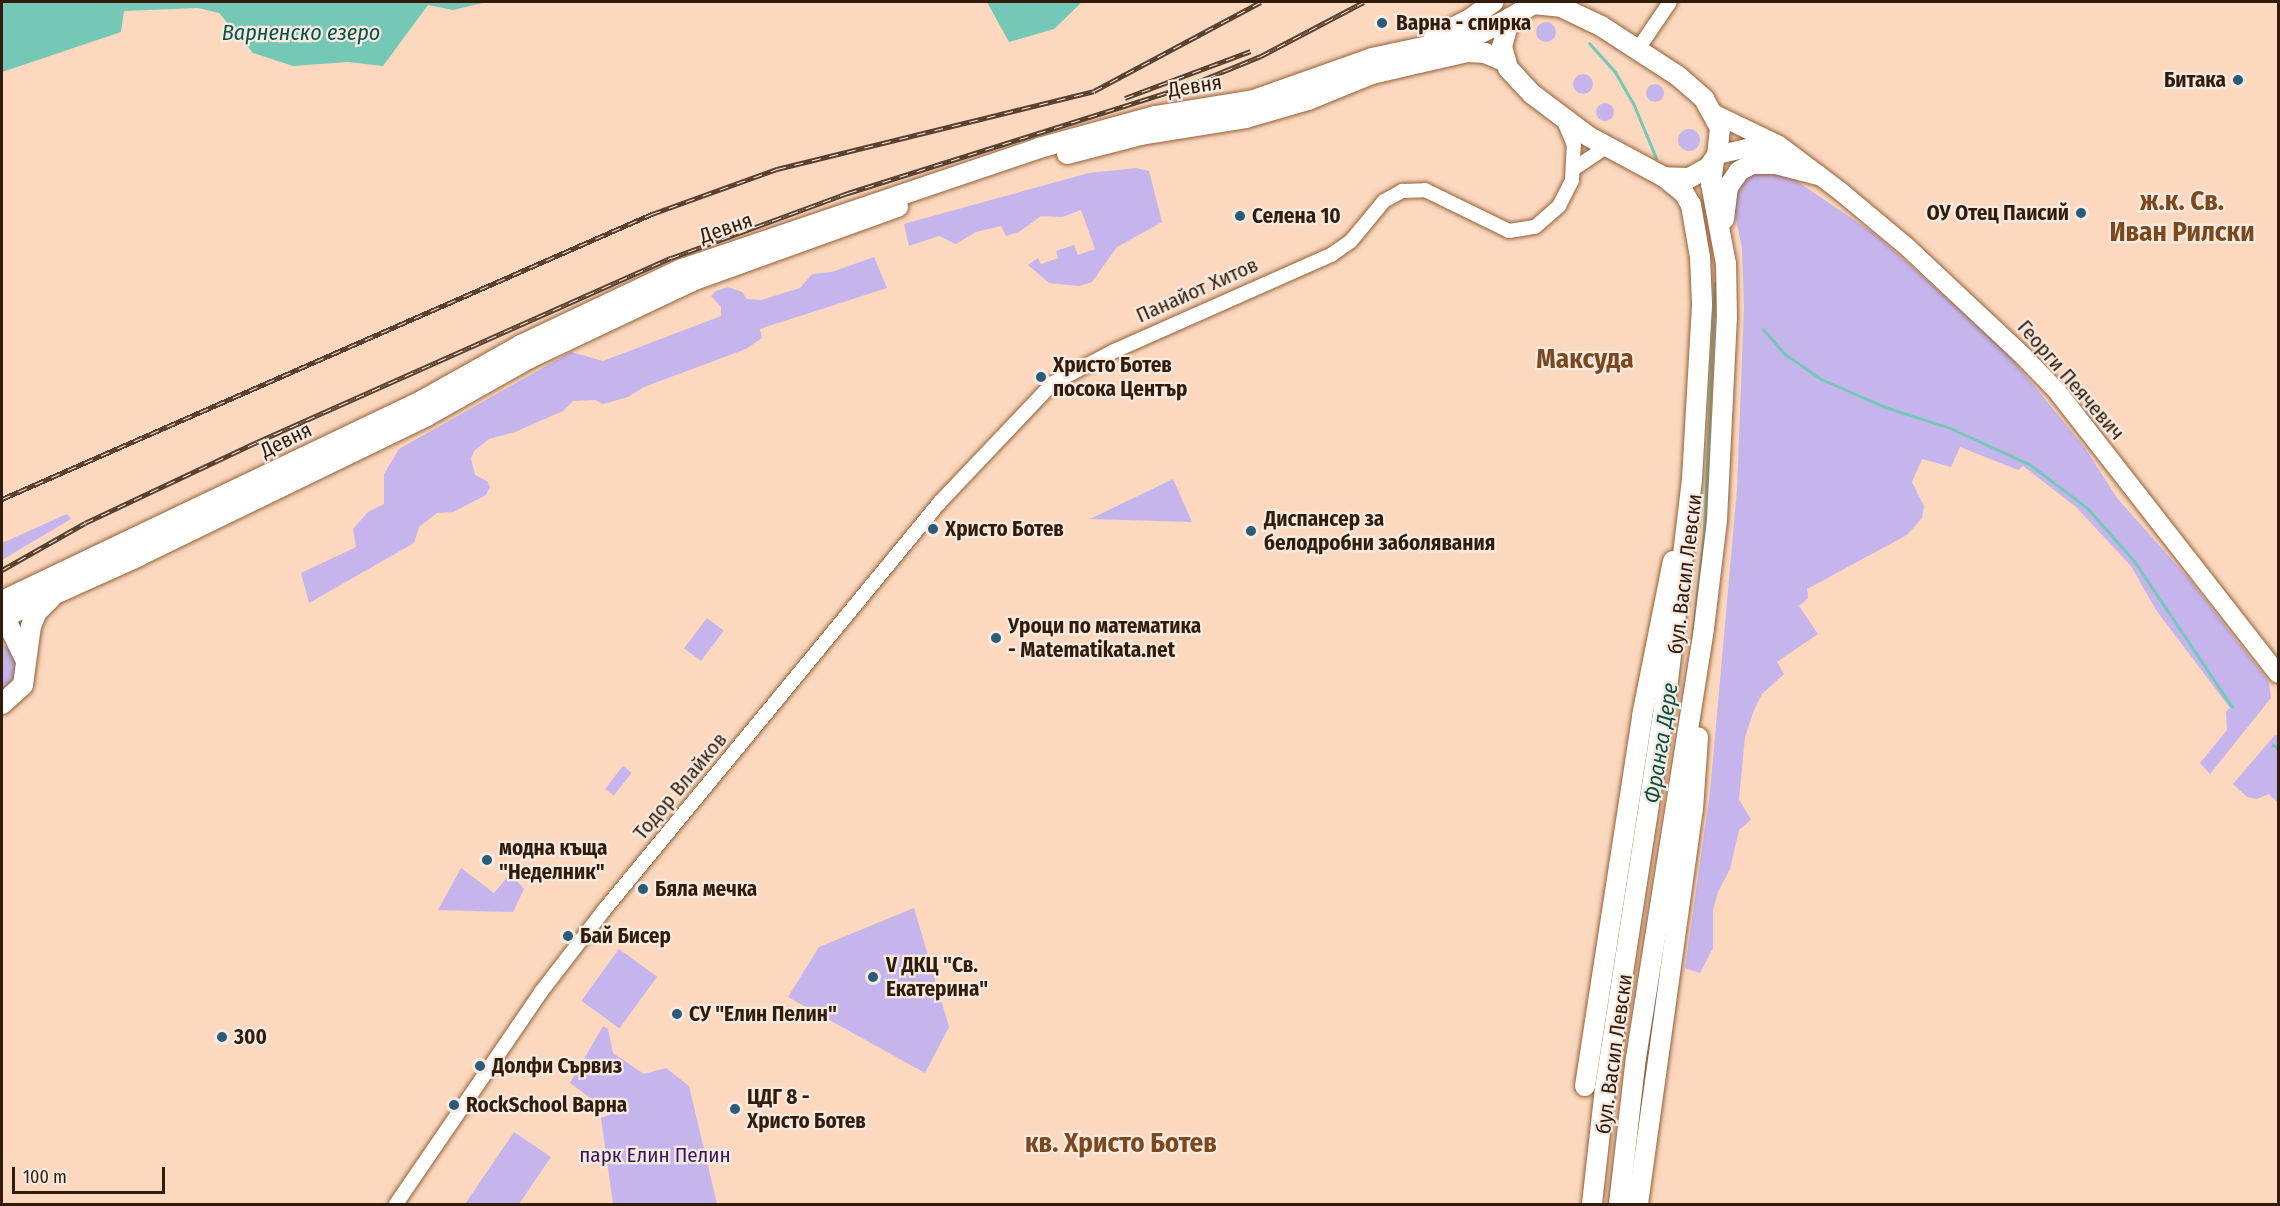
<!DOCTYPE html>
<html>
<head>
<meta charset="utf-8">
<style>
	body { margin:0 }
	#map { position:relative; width:2280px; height:1206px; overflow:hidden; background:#fbd8be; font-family:"Fira Sans Condensed",sans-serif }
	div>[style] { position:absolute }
	.green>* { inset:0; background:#c6b5ed; transform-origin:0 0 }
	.round { border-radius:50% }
	.water>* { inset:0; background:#75c8b6 }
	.stream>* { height:3px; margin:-1.5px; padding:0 1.5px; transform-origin:1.5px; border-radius:1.5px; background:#75c8b6 }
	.roads { filter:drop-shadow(0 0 2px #935f36) drop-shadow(0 0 2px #935f36) }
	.minor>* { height:14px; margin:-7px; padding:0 7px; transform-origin:7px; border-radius:7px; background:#fff }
	.major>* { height:18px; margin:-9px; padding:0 9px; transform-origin:9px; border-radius:9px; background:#fff }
	.highway>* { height:20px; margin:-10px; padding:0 10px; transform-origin:10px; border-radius:10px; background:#fff }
	.rail>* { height:5px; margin-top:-2.5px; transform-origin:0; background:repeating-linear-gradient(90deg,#f6eae1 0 9px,#58412e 0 18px); box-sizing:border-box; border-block:2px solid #58412e }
	.dots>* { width:16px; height:16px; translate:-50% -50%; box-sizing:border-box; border:3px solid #f6eae1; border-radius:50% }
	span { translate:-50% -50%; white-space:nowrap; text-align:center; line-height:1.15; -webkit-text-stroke:4.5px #f6eae1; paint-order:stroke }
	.poi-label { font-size:21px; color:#311c0b; font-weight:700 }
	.left { translate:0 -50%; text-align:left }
	.right { translate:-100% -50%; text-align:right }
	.street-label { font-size:21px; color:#311c0b }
	.park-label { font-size:21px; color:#33165b }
	.water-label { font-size:22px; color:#075246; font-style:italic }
	.district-label { font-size:27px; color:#7b491f; font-weight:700 }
	.frame { position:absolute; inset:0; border:3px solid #311c0b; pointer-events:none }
	.scale { position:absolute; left:12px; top:1167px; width:153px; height:27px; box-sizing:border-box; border:3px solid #311c0b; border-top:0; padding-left:8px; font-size:18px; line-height:21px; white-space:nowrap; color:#311c0b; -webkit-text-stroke:4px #f6eae1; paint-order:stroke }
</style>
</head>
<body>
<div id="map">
	<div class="green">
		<div class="round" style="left:1536px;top:22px;width:20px;height:20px"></div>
		<div class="round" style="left:1573px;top:74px;width:20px;height:20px"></div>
		<div class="round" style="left:1646px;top:84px;width:18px;height:18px"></div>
		<div class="round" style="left:1596px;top:103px;width:18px;height:18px"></div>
		<div class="round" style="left:1678px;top:129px;width:22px;height:22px"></div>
		<div style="clip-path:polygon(1136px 168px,1149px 171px,1162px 222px,1117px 247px,1092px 282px,1079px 286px,1049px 283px,1028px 265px,1038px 258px,1041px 264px,1058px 258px,1056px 251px,1074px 245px,1078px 255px,1095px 249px,1081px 210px,1062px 217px,1041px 216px,1019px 232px,1006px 236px,1001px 226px,976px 232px,956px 244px,939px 236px,909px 246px,904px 224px,1089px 173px)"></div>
		<div style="clip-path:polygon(1761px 170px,1792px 178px,1875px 234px,2003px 348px,2085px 448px,2117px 498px,2189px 579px,2269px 682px,2271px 698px,2210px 774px,2200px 763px,2227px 730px,2226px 711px,2230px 708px,2156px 610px,2131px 566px,2076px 507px,2023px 466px,2018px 470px,1960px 447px,1951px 467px,1922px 459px,1912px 482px,1924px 506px,1922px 518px,1907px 535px,1807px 589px,1808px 598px,1799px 606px,1818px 634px,1777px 662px,1784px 674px,1762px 694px,1754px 710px,1745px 737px,1739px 799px,1751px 820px,1739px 830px,1730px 869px,1718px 892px,1713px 910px,1713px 948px,1700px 973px,1685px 968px,1710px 793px,1737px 489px,1744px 307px,1742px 249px,1733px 203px,1744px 180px)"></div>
		<div style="clip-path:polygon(874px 257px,887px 288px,760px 329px,762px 338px,746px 349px,644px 387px,628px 397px,603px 404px,595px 400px,573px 401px,563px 411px,515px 432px,489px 439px,474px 451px,471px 459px,475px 475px,487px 481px,490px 487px,486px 495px,453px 512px,437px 513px,419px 527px,414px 543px,309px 603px,301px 573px,356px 547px,353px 529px,368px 512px,384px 504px,384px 474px,399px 449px,571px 352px,603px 361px,721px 316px,721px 307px,711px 296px,716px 291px,728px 287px,742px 292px,747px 299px,761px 300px,800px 288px,812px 274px,832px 272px)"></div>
		<div style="clip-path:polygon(1173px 479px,1192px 522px,1090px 519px)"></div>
		<div style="clip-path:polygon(67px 514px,71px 519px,2px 560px,2px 543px)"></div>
		<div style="left:707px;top:618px;width:21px;height:38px;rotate:37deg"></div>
		<div style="clip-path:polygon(2px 644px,14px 654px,18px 669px,9px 686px,2px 692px)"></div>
		<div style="clip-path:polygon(2275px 735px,2278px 736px,2278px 803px,2269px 794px,2257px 799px,2247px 797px,2233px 784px)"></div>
		<div style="left:623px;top:766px;width:11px;height:29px;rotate:38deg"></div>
		<div style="clip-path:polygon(461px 868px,494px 893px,509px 875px,516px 880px,524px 889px,513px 912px,438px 910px)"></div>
		<div style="clip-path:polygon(914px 908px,949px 1027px,925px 1073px,788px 997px,819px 947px)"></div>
		<div style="left:619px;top:949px;width:47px;height:64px;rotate:36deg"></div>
		<div style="clip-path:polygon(603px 1026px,608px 1029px,613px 1053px,644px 1074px,666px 1068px,689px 1086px,717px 1204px,613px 1204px,601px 1118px,612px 1114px,570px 1083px)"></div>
		<div style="clip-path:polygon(514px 1132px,551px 1157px,519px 1204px,465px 1204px)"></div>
	</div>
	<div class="water">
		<div style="clip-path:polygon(2px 2px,487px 2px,453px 10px,428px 5px,383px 66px,348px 62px,293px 66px,253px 53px,219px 13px,198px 8px,124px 11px,121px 32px,2px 72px)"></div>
		<div style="clip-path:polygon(987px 2px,1082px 2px,1054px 29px,1009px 42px)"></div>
	</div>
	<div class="stream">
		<div style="left:1589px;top:43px;width:39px;rotate:48deg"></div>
		<div style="left:1615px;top:72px;width:36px;rotate:60deg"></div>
		<div style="left:1633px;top:103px;width:60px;rotate:67.3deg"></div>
		<div style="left:1763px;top:329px;width:33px;rotate:49deg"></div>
		<div style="left:1785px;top:354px;width:44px;rotate:34.8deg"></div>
		<div style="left:1821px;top:379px;width:70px;rotate:23.6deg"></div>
		<div style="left:1885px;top:407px;width:68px;rotate:17.9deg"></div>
		<div style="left:1950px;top:428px;width:87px;rotate:24.5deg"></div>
		<div style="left:2029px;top:464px;width:73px;rotate:37.2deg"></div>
		<div style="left:2087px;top:508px;width:71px;rotate:48.4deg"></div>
		<div style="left:2134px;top:561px;width:176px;rotate:56.1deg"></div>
		<div style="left:1692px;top:642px;width:112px;rotate:-83.8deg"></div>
		<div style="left:1704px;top:531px;width:248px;rotate:-87.5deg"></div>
		<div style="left:2273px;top:745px;width:6px;rotate:39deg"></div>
		<div style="left:1609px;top:1204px;width:214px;rotate:-82.5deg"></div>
	</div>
	<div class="roads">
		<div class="minor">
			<div style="left:1638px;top:49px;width:57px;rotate:-55.8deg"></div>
			<div style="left:1575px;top:168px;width:37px;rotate:-34deg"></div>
			<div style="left:396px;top:1204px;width:257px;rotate:-55.6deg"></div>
			<div style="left:541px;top:992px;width:105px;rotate:-52.4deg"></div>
			<div style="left:605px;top:909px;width:527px;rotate:-50.54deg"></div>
			<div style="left:940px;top:502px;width:164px;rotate:-46.5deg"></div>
			<div style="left:1053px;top:383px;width:67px;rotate:-27.7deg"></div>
			<div style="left:1112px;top:352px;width:240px;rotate:-23.9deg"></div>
			<div style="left:1331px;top:255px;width:24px;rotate:-35deg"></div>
			<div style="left:1351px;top:241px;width:52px;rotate:-50.5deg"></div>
			<div style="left:1384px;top:201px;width:21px;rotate:-29deg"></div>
			<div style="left:1402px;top:191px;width:23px;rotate:-2deg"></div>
			<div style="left:1425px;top:190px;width:93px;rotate:26deg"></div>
			<div style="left:1509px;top:231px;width:26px;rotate:-9deg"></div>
			<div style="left:1535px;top:227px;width:32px;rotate:-41deg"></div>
			<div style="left:1559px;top:206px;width:29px;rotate:-63deg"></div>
			<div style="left:1572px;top:180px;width:35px;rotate:-87deg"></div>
			<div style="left:1574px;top:145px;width:26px;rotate:-113deg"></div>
		</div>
		<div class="major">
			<div style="left:1715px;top:114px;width:71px;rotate:25.8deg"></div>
			<div style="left:1779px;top:145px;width:76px;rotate:37deg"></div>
			<div style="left:1840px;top:191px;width:86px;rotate:39.8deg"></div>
			<div style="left:1906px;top:246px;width:162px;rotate:43.2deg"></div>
			<div style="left:2024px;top:357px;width:46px;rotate:45.9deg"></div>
			<div style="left:2056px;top:390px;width:360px;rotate:52deg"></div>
			<div style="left:1717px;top:155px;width:35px;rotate:-13deg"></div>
			<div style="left:1751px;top:147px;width:26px;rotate:9deg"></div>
		</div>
		<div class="highway">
			<div style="left:1533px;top:4px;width:28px;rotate:6deg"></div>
			<div style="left:1561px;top:7px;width:44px;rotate:25.4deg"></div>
			<div style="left:1601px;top:26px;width:92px;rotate:33deg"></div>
			<div style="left:1678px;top:76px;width:35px;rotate:41deg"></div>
			<div style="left:1704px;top:99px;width:33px;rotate:61deg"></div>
			<div style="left:1720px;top:128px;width:27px;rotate:96deg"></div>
			<div style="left:1717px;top:155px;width:14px;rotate:124deg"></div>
			<div style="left:1709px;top:167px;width:23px;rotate:151deg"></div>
			<div style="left:1689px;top:178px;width:25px;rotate:-178deg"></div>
			<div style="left:1664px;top:177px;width:86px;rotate:-151.7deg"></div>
			<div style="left:1588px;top:136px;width:70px;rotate:-143.1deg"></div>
			<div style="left:1532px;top:94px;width:35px;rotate:-133deg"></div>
			<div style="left:1508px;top:68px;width:22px;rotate:-106deg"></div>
			<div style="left:1502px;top:47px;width:30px;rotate:-75deg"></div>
			<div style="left:1510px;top:18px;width:27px;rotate:-31deg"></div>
			<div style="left:1434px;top:37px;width:40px;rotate:-26.6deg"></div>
			<div style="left:1470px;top:19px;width:29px;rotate:-36deg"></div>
			<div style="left:1067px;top:154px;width:76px;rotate:-14.4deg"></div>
			<div style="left:1141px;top:135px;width:106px;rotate:-9.2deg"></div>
			<div style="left:1246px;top:118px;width:65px;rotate:-16.2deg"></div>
			<div style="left:1308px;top:100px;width:69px;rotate:-22.1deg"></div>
			<div style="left:1372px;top:74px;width:48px;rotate:-13.2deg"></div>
			<div style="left:1419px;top:63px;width:50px;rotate:-12.7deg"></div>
			<div style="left:1468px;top:52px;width:17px;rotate:3deg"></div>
			<div style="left:1485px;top:53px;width:21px;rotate:23deg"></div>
			<div style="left:1724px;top:219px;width:32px;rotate:-83deg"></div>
			<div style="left:1728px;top:187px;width:19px;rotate:-55deg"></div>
			<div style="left:1739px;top:171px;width:15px;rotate:-28deg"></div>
			<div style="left:1752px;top:164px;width:24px"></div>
			<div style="left:1776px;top:164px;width:43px;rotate:14.7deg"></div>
			<div style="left:2px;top:601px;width:464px;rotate:-25.5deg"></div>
			<div style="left:421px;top:401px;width:115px;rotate:-29.2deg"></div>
			<div style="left:521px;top:345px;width:178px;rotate:-25.3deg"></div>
			<div style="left:682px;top:269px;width:377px;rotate:-18.7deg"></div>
			<div style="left:1039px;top:148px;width:120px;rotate:-15.4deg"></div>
			<div style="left:1155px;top:116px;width:100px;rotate:-9.2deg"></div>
			<div style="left:1254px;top:100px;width:125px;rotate:-19.6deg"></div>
			<div style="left:1372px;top:58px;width:105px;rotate:-12.1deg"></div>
			<div style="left:1475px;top:36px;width:39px;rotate:-27deg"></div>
			<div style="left:11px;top:605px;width:19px;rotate:99deg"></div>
			<div style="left:8px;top:624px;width:41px;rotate:64.1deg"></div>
			<div style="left:2px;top:618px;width:150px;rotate:-24.3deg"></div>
			<div style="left:139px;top:556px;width:320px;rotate:-25.9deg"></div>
			<div style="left:427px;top:416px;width:116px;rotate:-29.4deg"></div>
			<div style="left:528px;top:359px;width:182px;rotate:-25.4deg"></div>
			<div style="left:692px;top:281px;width:219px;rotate:-19.8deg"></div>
			<div style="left:2px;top:704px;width:28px;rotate:-42deg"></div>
			<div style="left:23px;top:685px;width:60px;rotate:-82.3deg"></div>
			<div style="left:31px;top:626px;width:15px;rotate:-67deg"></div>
			<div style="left:37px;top:612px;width:20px;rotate:-45deg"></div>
			<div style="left:1585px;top:1086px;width:374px;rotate:-81.2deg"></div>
			<div style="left:1642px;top:716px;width:158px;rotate:-78.7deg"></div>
			<div style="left:1592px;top:1204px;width:116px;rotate:-83.6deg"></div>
			<div style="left:1605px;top:1089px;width:405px;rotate:-81.2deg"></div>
			<div style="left:1667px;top:689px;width:211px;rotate:-83.2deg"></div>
			<div style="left:1692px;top:479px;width:175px;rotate:-86.7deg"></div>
			<div style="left:1702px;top:304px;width:47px;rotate:-92.4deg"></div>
			<div style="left:1700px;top:257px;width:53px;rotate:-99.8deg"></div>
			<div style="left:1691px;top:205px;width:14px;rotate:-120deg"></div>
			<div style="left:1684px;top:193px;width:26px;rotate:-141deg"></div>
			<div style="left:1619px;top:1204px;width:147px;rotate:-83.4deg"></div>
			<div style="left:1636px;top:1058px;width:435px;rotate:-81deg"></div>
			<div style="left:1704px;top:628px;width:109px;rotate:-83.1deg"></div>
			<div style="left:1717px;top:520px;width:201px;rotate:-87.2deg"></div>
			<div style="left:1727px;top:319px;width:55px;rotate:-91deg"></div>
			<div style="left:1726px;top:264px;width:81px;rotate:-100.6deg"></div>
			<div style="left:1711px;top:184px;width:23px;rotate:-83deg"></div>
			<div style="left:1638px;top:1204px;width:399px;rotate:-82.1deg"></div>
			<div style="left:1693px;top:809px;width:72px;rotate:-86deg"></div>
		</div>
	</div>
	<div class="rail">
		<div style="left:1125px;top:98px;width:134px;rotate:-20.5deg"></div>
		<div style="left:2px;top:499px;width:710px;rotate:-23.68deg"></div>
		<div style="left:652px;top:214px;width:133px;rotate:-19.8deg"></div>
		<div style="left:777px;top:169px;width:326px;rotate:-13.8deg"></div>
		<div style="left:1094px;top:91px;width:189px;rotate:-28.1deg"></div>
		<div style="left:2px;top:570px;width:95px;rotate:-29.5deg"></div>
		<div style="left:85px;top:523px;width:190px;rotate:-25.2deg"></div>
		<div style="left:257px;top:442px;width:453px;rotate:-24deg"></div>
		<div style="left:671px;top:258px;width:189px;rotate:-20.2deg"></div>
		<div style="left:848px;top:193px;width:359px;rotate:-17.5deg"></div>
		<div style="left:1190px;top:85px;width:77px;rotate:-22.2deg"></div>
		<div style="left:1261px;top:56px;width:116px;rotate:-27.7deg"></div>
	</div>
	<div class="dots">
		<div style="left:1382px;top:23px;background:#2b5b79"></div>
		<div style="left:2238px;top:80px;background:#2b5b79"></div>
		<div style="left:2081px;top:213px;background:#2b5b79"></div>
		<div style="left:1240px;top:216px;background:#2b5b79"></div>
		<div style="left:1041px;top:377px;background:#2b5b79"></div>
		<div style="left:933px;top:529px;background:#2b5b79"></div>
		<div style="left:1251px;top:531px;background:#2b5b79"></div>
		<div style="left:996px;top:638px;background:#2b5b79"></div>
		<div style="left:487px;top:860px;background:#2b5b79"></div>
		<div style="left:643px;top:889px;background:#2b5b79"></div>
		<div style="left:568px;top:936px;background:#2b5b79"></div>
		<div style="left:873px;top:977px;background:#2b5b79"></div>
		<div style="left:677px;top:1014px;background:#2b5b79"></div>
		<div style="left:222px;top:1037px;background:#2b5b79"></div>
		<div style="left:480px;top:1066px;background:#2b5b79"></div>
		<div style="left:454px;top:1105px;background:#2b5b79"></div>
		<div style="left:735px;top:1109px;background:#2b5b79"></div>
	</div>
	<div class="poi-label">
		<span class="left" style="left:1396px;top:23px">Варна - спирка</span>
		<span class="right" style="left:2226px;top:80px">Битака</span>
		<span class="right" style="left:2069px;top:213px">ОУ Отец Паисий</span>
		<span class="left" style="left:1252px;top:216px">Селена 10</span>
		<span class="left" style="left:1053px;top:377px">Христо Ботев<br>посока Център</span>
		<span class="left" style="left:1264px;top:531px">Диспансер за<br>белодробни заболявания</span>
		<span class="left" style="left:945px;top:529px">Христо Ботев</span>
		<span class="left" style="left:1008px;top:638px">Уроци по математика<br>- Matematikata.net</span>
		<span class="left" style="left:499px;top:860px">модна къща<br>"Неделник"</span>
		<span class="left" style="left:655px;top:889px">Бяла мечка</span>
		<span class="left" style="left:580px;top:936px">Бай Бисер</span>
		<span class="left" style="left:886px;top:977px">V ДКЦ "Св.<br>Екатерина"</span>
		<span class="left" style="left:689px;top:1014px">СУ "Елин Пелин"</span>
		<span class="left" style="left:234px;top:1037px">300</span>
		<span class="left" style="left:492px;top:1066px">Долфи Сървиз</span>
		<span class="left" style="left:747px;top:1109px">ЦДГ 8 -<br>Христо Ботев</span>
		<span class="left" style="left:466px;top:1105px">RockSchool Варна</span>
	</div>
	<div class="street-label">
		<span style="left:1195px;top:86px;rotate:-9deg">Девня</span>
		<span style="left:726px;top:228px;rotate:-19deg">Девня</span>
		<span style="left:1197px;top:290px;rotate:-24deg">Панайот Хитов</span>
		<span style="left:2071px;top:380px;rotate:49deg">Георги Пеячевич</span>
		<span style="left:286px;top:440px;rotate:-26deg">Девня</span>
		<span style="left:1685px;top:574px;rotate:-83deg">бул. Васил Левски</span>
		<span style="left:680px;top:786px;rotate:-50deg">Тодор Влайков</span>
		<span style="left:1614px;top:1054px;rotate:-82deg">бул. Васил Левски</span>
	</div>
	<div class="park-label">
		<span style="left:655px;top:1155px">парк Елин Пелин</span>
	</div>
	<div class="water-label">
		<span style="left:301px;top:33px">Варненско езеро</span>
		<span style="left:1661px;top:743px;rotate:-81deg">Франга Дере</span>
	</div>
	<div class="district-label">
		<span style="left:2182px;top:217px">ж.к. Св.<br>Иван Рилски</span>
		<span style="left:1585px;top:360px">Максуда</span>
		<span style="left:1121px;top:1144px">кв. Христо Ботев</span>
	</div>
	<div class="frame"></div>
	<div class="scale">100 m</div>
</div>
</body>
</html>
